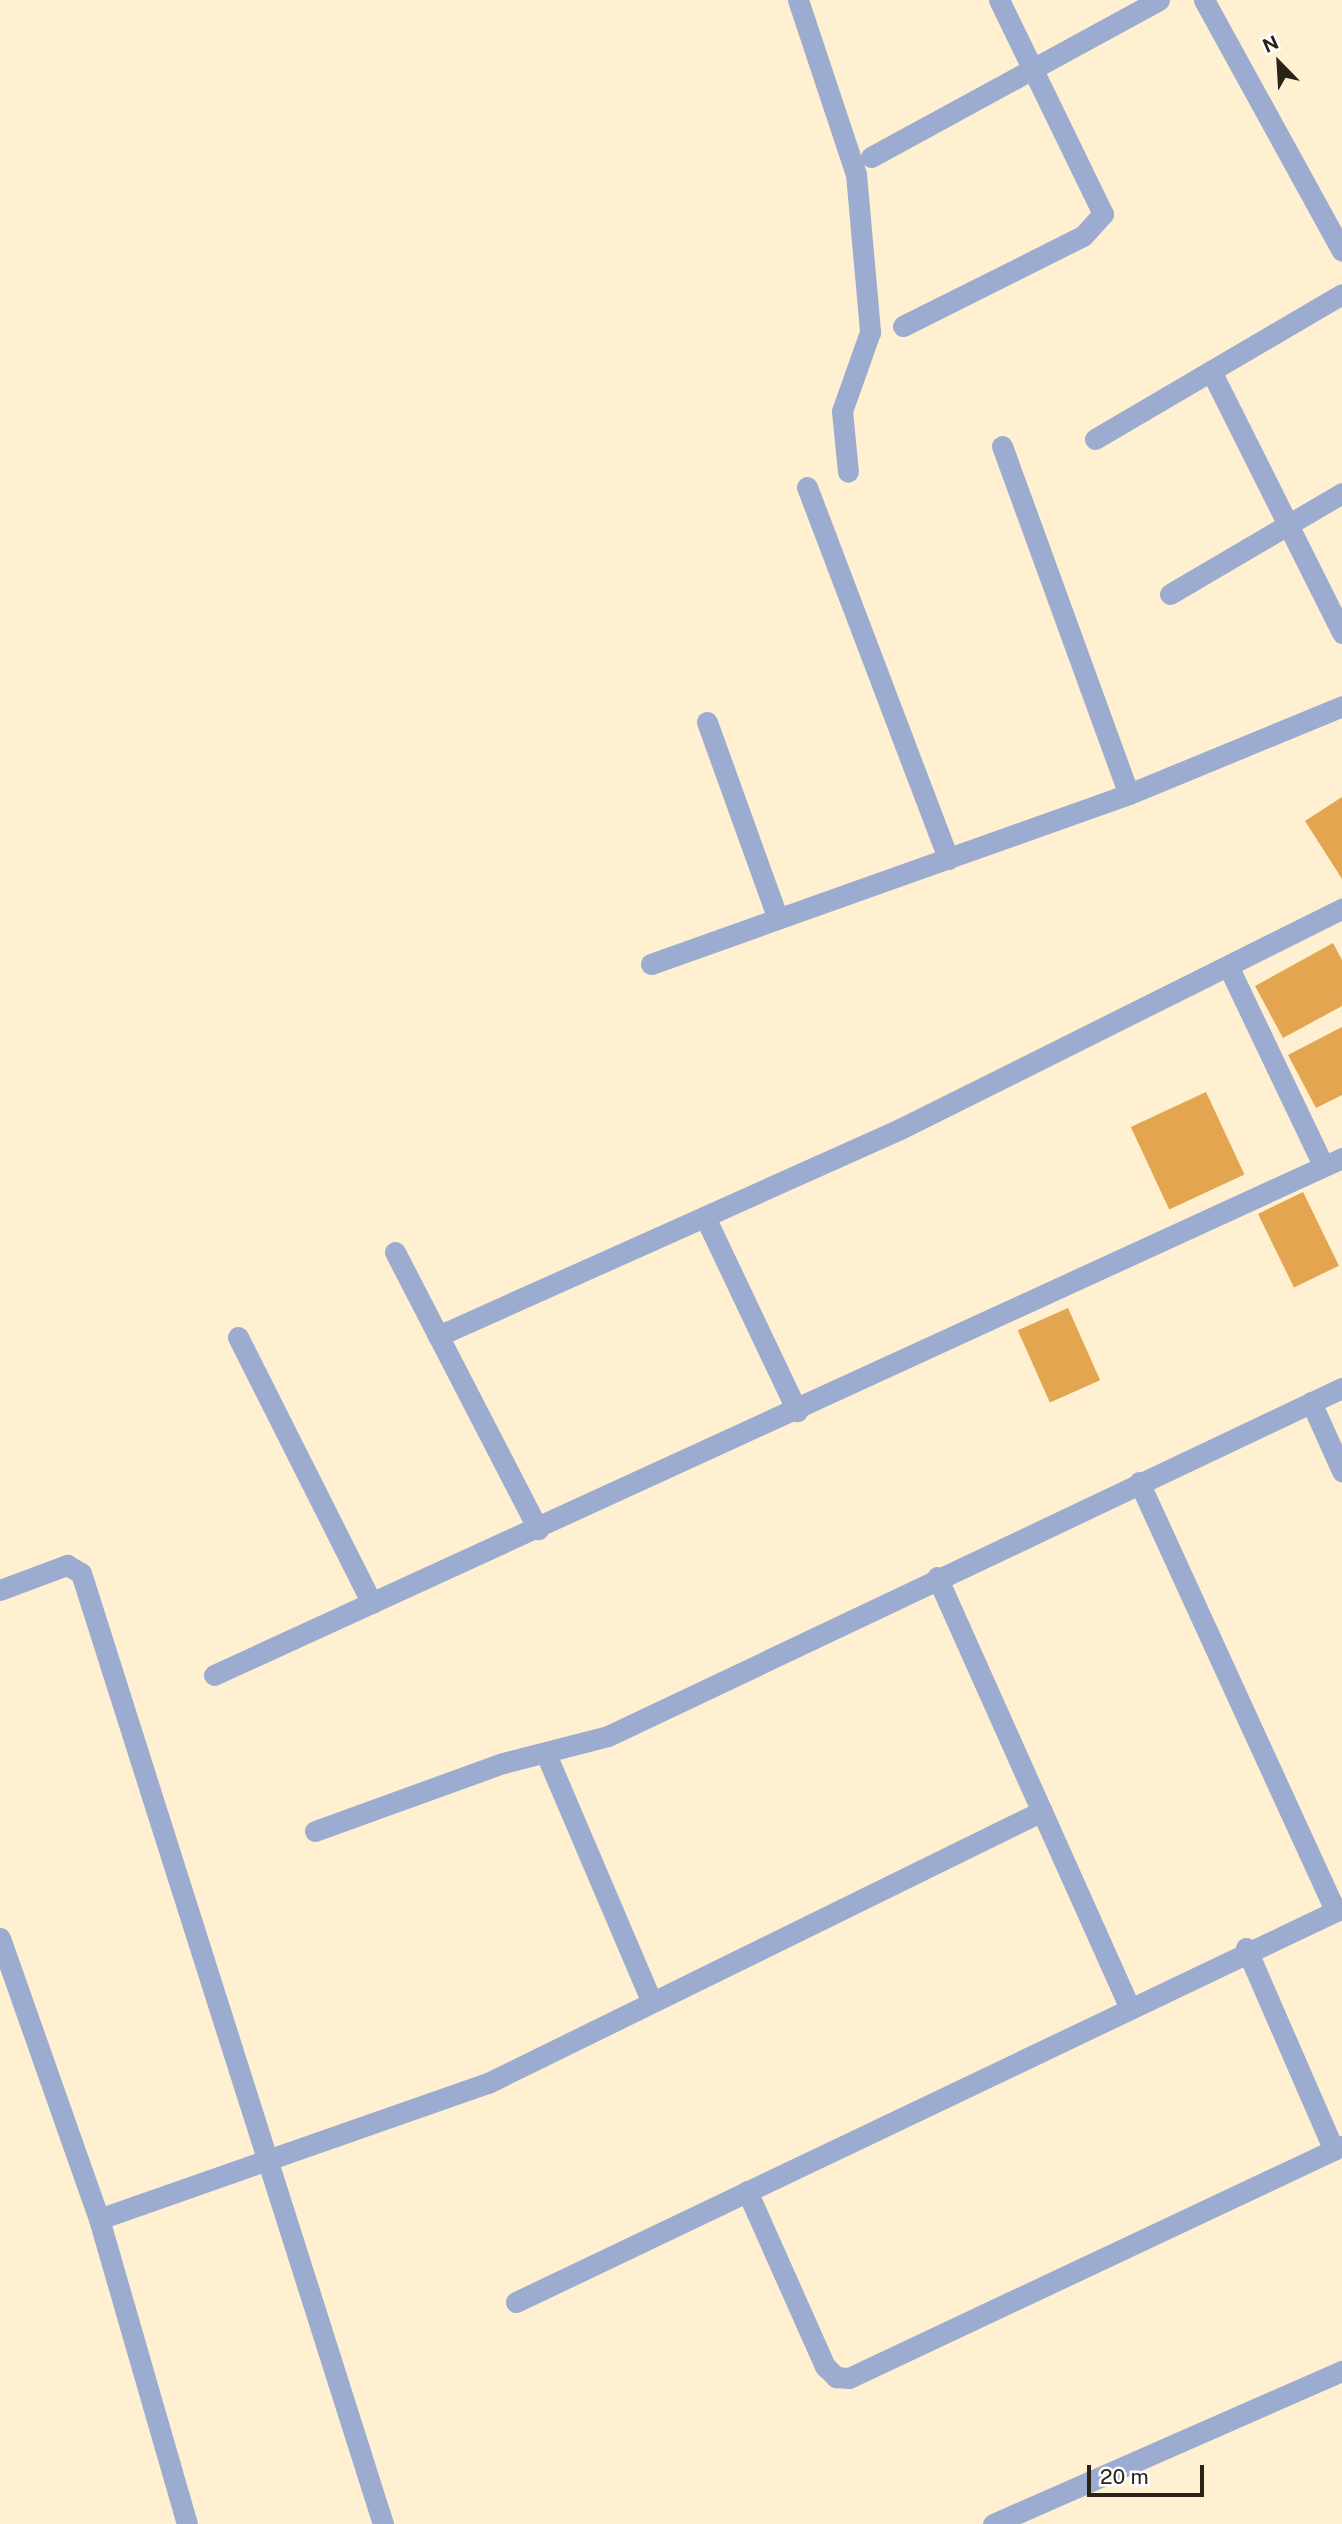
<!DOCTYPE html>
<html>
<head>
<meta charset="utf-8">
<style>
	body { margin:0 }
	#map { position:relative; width:1342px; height:2524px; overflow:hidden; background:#fef0d0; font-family:"Public Sans",sans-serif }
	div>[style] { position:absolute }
	.building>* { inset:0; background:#e3a550; transform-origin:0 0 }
	.minor>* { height:21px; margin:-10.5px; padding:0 10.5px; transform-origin:10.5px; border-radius:10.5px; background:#9cacd0 }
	span { translate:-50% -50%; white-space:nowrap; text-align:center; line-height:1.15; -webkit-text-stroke:5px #fefefe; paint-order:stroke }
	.north { position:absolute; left:1244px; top:28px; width:70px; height:70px; -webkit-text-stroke:5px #fefefe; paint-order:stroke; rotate:336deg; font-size:19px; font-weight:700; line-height:28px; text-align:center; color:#292318 }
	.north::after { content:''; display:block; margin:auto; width:24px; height:32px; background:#292318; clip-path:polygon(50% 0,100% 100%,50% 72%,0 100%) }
	.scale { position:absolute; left:1087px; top:2465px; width:117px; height:32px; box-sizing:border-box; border:4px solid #292318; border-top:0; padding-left:9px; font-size:21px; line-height:24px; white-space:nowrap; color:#292318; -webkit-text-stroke:5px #fefefe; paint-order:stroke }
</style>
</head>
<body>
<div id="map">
	<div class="building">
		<div style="clip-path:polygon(1342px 797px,1342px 879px,1305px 821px)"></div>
		<div style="clip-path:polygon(1333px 943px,1342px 960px,1342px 1006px,1283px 1038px,1255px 986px)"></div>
		<div style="clip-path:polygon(1342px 1027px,1342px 1095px,1316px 1108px,1288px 1055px)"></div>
		<div style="left:1206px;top:1092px;width:91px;height:83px;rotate:65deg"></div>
		<div style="left:1303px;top:1192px;width:82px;height:50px;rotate:64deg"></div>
		<div style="left:1068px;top:1308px;width:79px;height:55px;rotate:66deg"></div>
	</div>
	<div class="minor">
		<div style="left:798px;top:0;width:183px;rotate:71.6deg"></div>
		<div style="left:856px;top:174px;width:159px;rotate:84.9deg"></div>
		<div style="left:870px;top:332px;width:84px;rotate:109.5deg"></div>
		<div style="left:842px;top:411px;width:61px;rotate:84.4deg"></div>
		<div style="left:1204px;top:0;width:286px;rotate:61.2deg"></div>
		<div style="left:871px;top:157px;width:328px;rotate:-28.6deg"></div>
		<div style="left:903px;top:326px;width:201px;rotate:-26.6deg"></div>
		<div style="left:1083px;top:236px;width:30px;rotate:-48deg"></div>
		<div style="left:1103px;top:214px;width:238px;rotate:-115.9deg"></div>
		<div style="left:1211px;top:371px;width:293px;rotate:63.4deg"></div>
		<div style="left:1095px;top:439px;width:286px;rotate:-30.4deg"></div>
		<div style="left:1002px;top:446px;width:370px;rotate:70deg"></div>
		<div style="left:807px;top:487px;width:398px;rotate:69.2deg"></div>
		<div style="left:1170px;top:594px;width:199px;rotate:-30.4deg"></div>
		<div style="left:707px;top:722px;width:209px;rotate:70.2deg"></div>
		<div style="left:651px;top:964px;width:507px;rotate:-19.58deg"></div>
		<div style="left:1129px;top:794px;width:230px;rotate:-22.4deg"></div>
		<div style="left:1230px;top:970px;width:216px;rotate:64.5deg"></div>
		<div style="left:705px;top:1217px;width:215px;rotate:64.6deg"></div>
		<div style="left:395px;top:1252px;width:312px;rotate:62.7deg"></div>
		<div style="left:438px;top:1336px;width:506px;rotate:-24.13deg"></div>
		<div style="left:900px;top:1129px;width:494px;rotate:-26.5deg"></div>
		<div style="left:238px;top:1337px;width:298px;rotate:63.3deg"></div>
		<div style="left:1311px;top:1402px;width:76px;rotate:65.8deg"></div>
		<div style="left:1139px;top:1482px;width:472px;rotate:65.4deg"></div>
		<div style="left:937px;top:1577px;width:470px;rotate:65.9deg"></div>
		<div style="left:0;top:1590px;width:72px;rotate:-20.5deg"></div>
		<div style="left:67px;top:1565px;width:16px;rotate:30deg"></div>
		<div style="left:81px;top:1573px;width:998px;rotate:72.38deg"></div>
		<div style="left:214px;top:1675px;width:1241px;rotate:-24.62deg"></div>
		<div style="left:546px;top:1754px;width:267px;rotate:66.9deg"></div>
		<div style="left:315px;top:1831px;width:200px;rotate:-19.9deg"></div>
		<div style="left:503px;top:1763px;width:108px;rotate:-14.4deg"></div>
		<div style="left:608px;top:1736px;width:812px;rotate:-25.37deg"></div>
		<div style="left:0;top:1938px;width:298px;rotate:70.6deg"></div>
		<div style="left:99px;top:2219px;width:317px;rotate:73.9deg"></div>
		<div style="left:1246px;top:1948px;width:220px;rotate:66.5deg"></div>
		<div style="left:747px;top:2191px;width:192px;rotate:66deg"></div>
		<div style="left:825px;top:2366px;width:16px;rotate:45deg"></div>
		<div style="left:836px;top:2377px;width:13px;rotate:4deg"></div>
		<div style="left:849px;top:2378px;width:545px;rotate:-25.2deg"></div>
		<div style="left:99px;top:2219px;width:412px;rotate:-19.3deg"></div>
		<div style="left:488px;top:2083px;width:617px;rotate:-26.15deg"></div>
		<div style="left:516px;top:2302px;width:915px;rotate:-25.5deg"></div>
		<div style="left:993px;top:2524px;width:381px;rotate:-23.7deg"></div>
	</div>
	<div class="north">N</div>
	<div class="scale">20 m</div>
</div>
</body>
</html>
